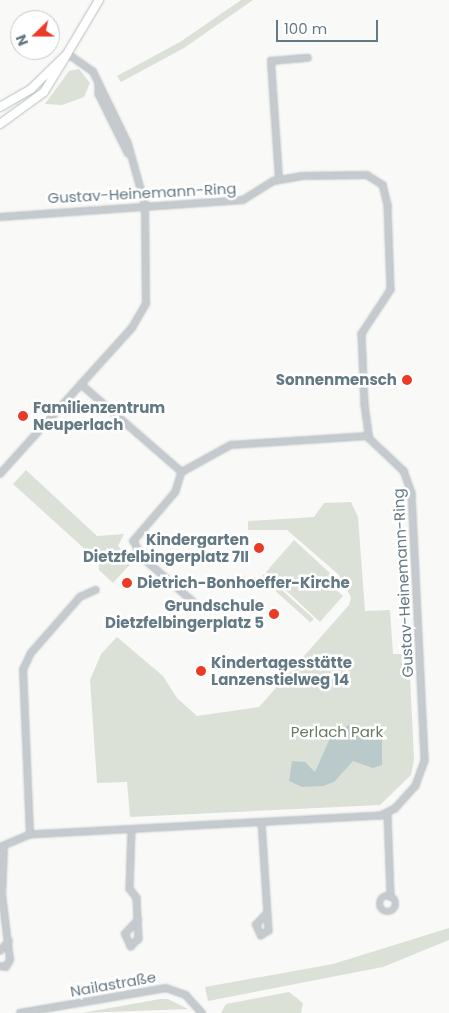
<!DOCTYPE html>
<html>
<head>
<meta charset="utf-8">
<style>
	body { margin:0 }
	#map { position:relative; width:449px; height:1013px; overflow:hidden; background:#f9f9f7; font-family:Poppins,sans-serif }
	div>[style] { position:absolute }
	.green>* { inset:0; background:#dce1d7; transform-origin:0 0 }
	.water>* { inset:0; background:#bacacb }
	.roads { filter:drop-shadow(0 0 1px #b7bec1) drop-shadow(0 0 1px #b7bec1) }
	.street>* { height:5.5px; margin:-2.75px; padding:0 2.75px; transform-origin:2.75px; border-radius:2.75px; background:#c4cacd }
	.street>.ring { margin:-2.75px; padding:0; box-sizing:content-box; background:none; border:5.5px solid #c4cacd; border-radius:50% }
	.secondary>* { height:8px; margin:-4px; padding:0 4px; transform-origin:4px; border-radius:4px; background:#fff }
	.dots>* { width:14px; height:14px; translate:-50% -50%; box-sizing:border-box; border:2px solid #fff; border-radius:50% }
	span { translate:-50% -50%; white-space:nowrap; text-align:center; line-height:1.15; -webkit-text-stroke:5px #fff; paint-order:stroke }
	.street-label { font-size:15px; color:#637983 }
	.poi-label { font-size:15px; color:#637983; font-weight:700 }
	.right { translate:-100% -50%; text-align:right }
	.left { translate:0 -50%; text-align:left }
	.park-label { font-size:15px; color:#697a62 }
	.north { position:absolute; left:10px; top:10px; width:50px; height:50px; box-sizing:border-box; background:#fff; border:1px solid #c1c9cd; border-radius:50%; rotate:248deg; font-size:14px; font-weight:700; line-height:20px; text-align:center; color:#637983 }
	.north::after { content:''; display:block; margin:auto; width:18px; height:22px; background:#e93b26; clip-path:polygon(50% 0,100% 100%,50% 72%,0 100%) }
	.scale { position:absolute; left:276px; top:20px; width:102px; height:22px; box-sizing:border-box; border:2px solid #637983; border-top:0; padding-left:6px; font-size:15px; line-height:18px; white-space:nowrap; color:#637983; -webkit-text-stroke:4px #fff; paint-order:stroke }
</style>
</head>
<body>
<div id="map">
	<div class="green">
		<div style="clip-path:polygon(241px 0,253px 0,184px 48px,121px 82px,117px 76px,180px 42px)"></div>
		<div style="clip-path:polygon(79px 69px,90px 83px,84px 97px,62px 105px,45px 104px,69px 71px)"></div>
		<div style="clip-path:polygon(26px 470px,97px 536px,124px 534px,118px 546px,133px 561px,113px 583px,99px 570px,99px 562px,13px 484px)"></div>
		<div style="clip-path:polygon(351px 502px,358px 517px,365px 611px,390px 610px,393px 654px,409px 654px,414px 760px,411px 775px,380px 805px,130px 817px,127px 782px,97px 783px,90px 680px,101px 654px,117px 637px,163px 676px,177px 698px,197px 716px,259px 707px,349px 605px,351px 597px,339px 575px,287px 530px,248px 530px,248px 521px,314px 517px,324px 503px)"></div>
		<div style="clip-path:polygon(294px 540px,331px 574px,336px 582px,332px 586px,343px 596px,320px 622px,266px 572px)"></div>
		<div style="left:264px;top:574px;width:67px;height:5px;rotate:42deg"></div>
		<div style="clip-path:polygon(449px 928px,449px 940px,383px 967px,208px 1001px,205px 987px,333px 964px)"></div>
		<div style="clip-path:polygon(289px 992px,303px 1003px,301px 1013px,221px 1013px,226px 1004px)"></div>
		<div style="clip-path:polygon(168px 999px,188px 1009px,82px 1013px,160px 999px)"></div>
	</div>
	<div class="water">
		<div style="clip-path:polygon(350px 724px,382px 736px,382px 765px,373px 768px,353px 761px,334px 782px,323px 786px,302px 787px,289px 781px,292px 761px,305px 762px,315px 772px,330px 738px)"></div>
	</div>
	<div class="roads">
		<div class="street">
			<div style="left:99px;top:84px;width:10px;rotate:90deg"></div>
			<div style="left:99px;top:94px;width:66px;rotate:63.8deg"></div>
			<div style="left:279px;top:179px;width:118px;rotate:-93.9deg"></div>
			<div style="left:271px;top:61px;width:37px;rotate:-5deg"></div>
			<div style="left:0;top:217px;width:244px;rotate:-4deg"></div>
			<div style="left:243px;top:200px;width:36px;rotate:-32deg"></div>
			<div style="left:274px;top:181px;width:27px;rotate:-10deg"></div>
			<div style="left:301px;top:176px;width:66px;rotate:-0.9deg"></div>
			<div style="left:367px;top:175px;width:19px;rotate:32deg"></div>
			<div style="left:383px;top:185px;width:21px;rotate:76deg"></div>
			<div style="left:388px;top:205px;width:85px;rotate:88deg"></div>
			<div style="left:391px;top:290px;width:53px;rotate:123.4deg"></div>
			<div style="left:362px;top:334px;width:71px;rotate:87.6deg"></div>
			<div style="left:365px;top:405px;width:34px;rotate:82deg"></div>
			<div style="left:370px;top:439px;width:47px;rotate:43.3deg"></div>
			<div style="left:404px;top:471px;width:23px;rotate:70deg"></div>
			<div style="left:412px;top:493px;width:268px;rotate:87.2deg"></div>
			<div style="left:425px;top:761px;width:27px;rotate:110deg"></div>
			<div style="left:416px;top:786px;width:31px;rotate:132deg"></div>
			<div style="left:395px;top:809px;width:16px;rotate:153deg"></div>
			<div style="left:381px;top:816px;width:352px;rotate:176.9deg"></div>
			<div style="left:30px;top:835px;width:33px;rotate:157deg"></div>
			<div style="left:81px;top:384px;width:134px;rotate:41.1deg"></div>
			<div style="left:182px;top:472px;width:56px;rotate:-28.9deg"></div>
			<div style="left:231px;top:445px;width:137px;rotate:-3.8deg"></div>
			<div style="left:182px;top:472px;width:21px;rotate:107deg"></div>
			<div style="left:176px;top:492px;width:65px;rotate:130.6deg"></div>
			<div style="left:134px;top:541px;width:18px;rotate:63deg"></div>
			<div style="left:142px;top:557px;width:72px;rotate:41deg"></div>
			<div style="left:0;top:474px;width:197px;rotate:-47.9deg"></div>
			<div style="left:132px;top:328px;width:28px;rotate:-60deg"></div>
			<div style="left:146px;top:304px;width:99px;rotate:-90.6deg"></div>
			<div style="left:145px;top:205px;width:63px;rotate:-105.6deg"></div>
			<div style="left:128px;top:144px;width:80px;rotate:-115.9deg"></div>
			<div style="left:93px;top:72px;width:32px;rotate:-145deg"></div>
			<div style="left:388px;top:814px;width:83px;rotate:87.9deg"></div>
			<div style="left:262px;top:822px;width:109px;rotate:86.3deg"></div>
			<div style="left:269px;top:931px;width:9px;rotate:148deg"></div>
			<div style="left:261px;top:936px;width:12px;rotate:-114deg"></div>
			<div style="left:256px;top:925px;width:16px;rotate:-47deg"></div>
			<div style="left:132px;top:829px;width:60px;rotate:91.9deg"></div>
			<div style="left:130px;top:889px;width:11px;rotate:52deg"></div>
			<div style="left:137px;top:898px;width:41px;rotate:87.2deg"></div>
			<div style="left:139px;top:939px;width:11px;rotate:135deg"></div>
			<div style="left:131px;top:947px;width:14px;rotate:-115deg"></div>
			<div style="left:125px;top:934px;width:19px;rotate:-47deg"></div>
			<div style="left:30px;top:835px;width:165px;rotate:-92.4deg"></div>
			<div style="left:23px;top:670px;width:19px;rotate:-65deg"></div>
			<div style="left:31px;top:653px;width:74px;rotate:-48.8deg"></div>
			<div style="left:80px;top:597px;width:17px;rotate:-24deg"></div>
			<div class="ring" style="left:380px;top:896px;width:10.5px;height:10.5px"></div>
			<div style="left:0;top:951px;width:13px;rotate:-48deg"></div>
			<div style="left:0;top:966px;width:6px;rotate:9deg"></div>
			<div style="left:6px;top:967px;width:8px;rotate:-60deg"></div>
			<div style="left:10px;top:960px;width:65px;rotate:-97deg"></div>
			<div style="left:2px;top:895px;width:47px;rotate:-87.6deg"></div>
			<div style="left:20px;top:1013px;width:148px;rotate:-9.7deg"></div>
			<div style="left:166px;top:988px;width:21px;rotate:19deg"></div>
			<div style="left:186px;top:995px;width:24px;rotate:48deg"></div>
		</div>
		<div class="secondary">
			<div style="left:0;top:107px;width:36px;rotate:-30deg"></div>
			<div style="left:31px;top:89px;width:50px;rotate:-44.2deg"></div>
			<div style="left:67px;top:54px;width:63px;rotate:-59.3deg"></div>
			<div style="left:0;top:124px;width:54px;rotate:-36deg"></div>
			<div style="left:44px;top:92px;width:42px;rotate:-58.6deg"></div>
		</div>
	</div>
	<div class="dots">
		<div style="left:407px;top:380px;background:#e93b26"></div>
		<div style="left:23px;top:416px;background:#e93b26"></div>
		<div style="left:259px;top:548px;background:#e93b26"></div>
		<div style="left:127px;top:583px;background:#e93b26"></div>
		<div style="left:274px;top:614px;background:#e93b26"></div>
		<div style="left:201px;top:671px;background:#e93b26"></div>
	</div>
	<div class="street-label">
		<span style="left:142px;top:193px;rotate:-3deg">Gustav-Heinemann-Ring</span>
		<span style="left:403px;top:583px;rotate:-93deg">Gustav-Heinemann-Ring</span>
		<span style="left:113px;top:984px;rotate:-10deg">Nailastraße</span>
	</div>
	<div class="poi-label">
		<span class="right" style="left:397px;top:380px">Sonnenmensch</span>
		<span class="left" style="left:33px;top:416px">Familienzentrum<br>Neuperlach</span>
		<span class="right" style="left:249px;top:548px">Kindergarten<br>Dietzfelbingerplatz 7II</span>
		<span class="left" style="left:137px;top:583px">Dietrich-Bonhoeffer-Kirche</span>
		<span class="right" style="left:264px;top:614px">Grundschule<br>Dietzfelbingerplatz 5</span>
		<span class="left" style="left:211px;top:671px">Kindertagesstätte<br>Lanzenstielweg 14</span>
	</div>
	<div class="park-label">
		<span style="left:337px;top:732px">Perlach Park</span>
	</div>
	<div class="north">N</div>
	<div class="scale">100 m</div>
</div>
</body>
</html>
